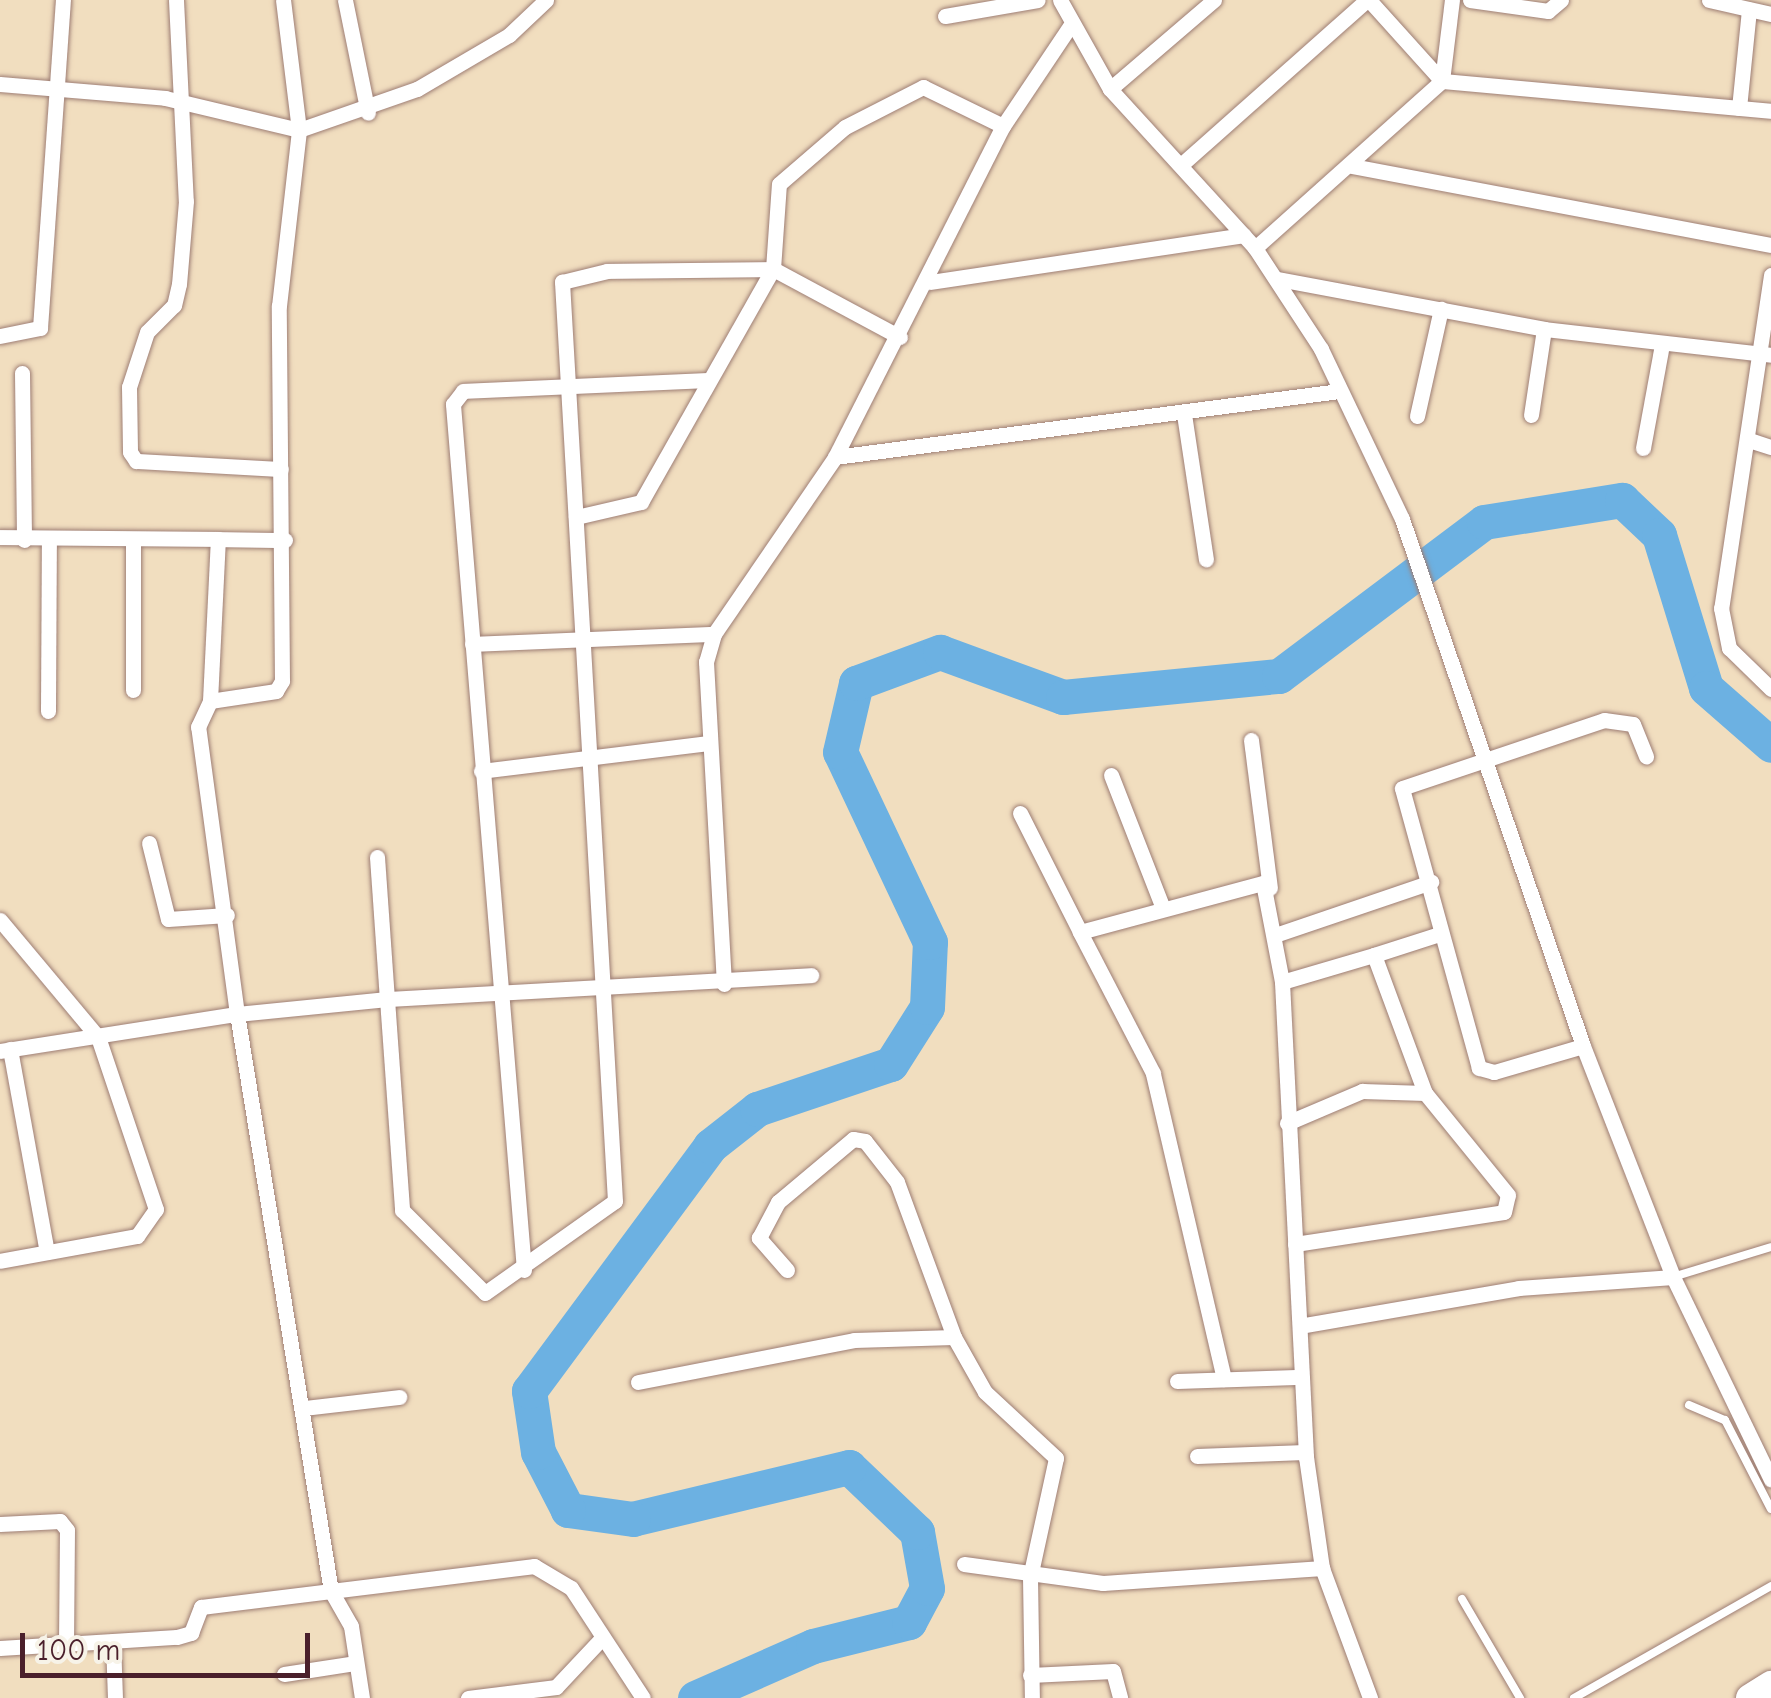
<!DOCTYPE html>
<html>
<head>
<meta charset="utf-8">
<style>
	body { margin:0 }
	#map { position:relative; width:1771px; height:1698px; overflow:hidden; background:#f1debf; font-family:"Comic Neue",sans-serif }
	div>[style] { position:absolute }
	.river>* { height:35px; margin:-17.5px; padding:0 17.5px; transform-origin:17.5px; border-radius:17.5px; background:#6cb1e2 }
	.roads { filter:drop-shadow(0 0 2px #9e7e75) drop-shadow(0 0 2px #9e7e75) }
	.lane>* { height:8px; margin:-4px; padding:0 4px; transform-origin:4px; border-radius:4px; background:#fff }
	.street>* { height:15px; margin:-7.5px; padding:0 7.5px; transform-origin:7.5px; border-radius:7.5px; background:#fff }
	.highway>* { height:28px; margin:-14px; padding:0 14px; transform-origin:14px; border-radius:14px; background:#fff }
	span { translate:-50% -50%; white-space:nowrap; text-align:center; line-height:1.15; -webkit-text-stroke:10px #f7f3e8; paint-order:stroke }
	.scale { position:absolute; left:20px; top:1633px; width:290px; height:45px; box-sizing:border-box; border:5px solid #4a1f2b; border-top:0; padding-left:12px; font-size:30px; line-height:35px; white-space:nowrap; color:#4a1f2b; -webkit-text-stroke:8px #f7f3e8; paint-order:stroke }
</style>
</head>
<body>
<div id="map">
	<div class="river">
		<div style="left:695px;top:1698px;width:129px;rotate:-23.8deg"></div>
		<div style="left:813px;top:1646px;width:99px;rotate:-14deg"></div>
		<div style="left:909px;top:1622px;width:38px;rotate:-62deg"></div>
		<div style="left:927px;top:1588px;width:57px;rotate:-100.1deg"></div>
		<div style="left:917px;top:1532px;width:94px;rotate:-136.3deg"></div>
		<div style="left:849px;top:1467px;width:222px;rotate:166.5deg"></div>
		<div style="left:633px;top:1519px;width:66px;rotate:-172.1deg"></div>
		<div style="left:568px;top:1510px;width:65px;rotate:-117.3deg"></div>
		<div style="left:538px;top:1452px;width:62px;rotate:-98.4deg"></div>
		<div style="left:529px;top:1391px;width:305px;rotate:-53.5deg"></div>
		<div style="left:710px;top:1146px;width:60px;rotate:-38.2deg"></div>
		<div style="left:757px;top:1109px;width:141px;rotate:-18.6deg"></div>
		<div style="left:891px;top:1064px;width:67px;rotate:-57.7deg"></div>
		<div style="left:927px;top:1007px;width:65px;rotate:-87.4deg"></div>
		<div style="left:930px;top:942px;width:210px;rotate:-115.3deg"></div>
		<div style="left:840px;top:752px;width:71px;rotate:-76.9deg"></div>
		<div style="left:856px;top:683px;width:90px;rotate:-20.3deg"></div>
		<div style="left:940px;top:652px;width:131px;rotate:20.1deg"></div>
		<div style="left:1063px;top:697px;width:217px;rotate:-5.6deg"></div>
		<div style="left:1279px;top:676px;width:256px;rotate:-36.9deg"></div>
		<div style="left:1484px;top:522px;width:140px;rotate:-9.1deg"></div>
		<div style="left:1622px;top:500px;width:51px;rotate:43.4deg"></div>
		<div style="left:1659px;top:535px;width:160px;rotate:72.9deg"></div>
		<div style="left:1706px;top:688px;width:86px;rotate:41.2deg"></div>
	</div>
	<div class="roads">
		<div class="lane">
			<div style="left:1673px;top:1277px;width:102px;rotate:-17deg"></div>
			<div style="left:1689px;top:1405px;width:39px;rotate:23deg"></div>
			<div style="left:1725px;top:1420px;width:100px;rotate:62.7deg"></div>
			<div style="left:1462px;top:1599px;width:115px;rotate:59.6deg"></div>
			<div style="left:1574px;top:1698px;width:227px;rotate:-29.6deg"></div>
		</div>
		<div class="street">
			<div style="left:176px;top:0;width:201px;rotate:87.2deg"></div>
			<div style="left:186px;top:201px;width:83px;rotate:94.8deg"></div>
			<div style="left:179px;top:284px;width:22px;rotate:103deg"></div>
			<div style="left:174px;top:305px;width:38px;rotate:135deg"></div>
			<div style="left:147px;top:332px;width:58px;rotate:108.1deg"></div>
			<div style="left:129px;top:387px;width:65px;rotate:89.1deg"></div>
			<div style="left:130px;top:452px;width:11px;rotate:56deg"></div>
			<div style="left:136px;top:461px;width:145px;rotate:3.2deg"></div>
			<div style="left:345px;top:0;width:115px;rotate:78.5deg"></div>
			<div style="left:1060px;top:0;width:102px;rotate:60.7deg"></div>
			<div style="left:1110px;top:89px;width:215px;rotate:47.6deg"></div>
			<div style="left:1255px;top:248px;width:121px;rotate:56.8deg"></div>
			<div style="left:1321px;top:349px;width:188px;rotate:64.5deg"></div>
			<div style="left:1402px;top:519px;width:557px;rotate:71.04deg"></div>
			<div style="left:1583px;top:1046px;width:248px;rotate:68.7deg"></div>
			<div style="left:1673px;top:1277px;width:225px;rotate:64.2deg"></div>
			<div style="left:1369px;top:0;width:109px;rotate:48deg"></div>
			<div style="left:1442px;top:81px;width:330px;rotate:5.2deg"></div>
			<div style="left:1470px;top:0;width:79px;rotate:8deg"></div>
			<div style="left:1548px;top:11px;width:17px;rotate:-40deg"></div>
			<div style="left:1709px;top:0;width:64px;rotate:12.7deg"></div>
			<div style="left:945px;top:16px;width:94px;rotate:-9.8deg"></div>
			<div style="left:0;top:84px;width:166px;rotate:4.8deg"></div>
			<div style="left:165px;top:98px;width:138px;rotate:13.4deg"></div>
			<div style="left:299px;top:130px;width:125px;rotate:-19.2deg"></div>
			<div style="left:417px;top:89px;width:107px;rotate:-30.4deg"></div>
			<div style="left:509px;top:35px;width:51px;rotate:-43.4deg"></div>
			<div style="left:1110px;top:89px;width:137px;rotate:-40.6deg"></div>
			<div style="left:1739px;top:108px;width:99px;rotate:-84.2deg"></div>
			<div style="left:1181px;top:165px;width:249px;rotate:-41.6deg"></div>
			<div style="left:1352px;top:166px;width:426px;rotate:10.7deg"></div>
			<div style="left:1255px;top:248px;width:251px;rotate:-41.8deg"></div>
			<div style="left:1442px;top:81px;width:82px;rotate:-83deg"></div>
			<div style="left:773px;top:269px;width:144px;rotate:28.2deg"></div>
			<div style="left:1771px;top:275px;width:337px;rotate:98.5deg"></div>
			<div style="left:1721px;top:608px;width:41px;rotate:78.7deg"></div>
			<div style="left:1729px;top:648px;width:59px;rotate:44.3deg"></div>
			<div style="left:1278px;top:279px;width:271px;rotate:10.6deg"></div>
			<div style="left:1544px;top:329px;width:228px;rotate:6.5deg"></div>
			<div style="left:930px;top:282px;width:317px;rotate:-8.5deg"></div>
			<div style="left:0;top:336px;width:41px;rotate:-11.3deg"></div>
			<div style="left:40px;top:328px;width:329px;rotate:-86deg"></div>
			<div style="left:22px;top:373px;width:167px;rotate:89.3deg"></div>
			<div style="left:1184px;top:414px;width:147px;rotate:81.4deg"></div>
			<div style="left:1531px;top:415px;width:87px;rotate:-81.4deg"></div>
			<div style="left:1417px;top:416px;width:110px;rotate:-77.4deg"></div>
			<div style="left:1749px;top:440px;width:23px;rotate:18deg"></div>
			<div style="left:1643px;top:448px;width:106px;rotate:-79.6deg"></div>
			<div style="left:835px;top:457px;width:371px;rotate:-63.1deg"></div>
			<div style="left:1003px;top:126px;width:120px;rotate:-56.2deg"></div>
			<div style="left:576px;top:517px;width:67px;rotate:-13deg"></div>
			<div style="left:641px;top:502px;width:268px;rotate:-60.5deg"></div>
			<div style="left:773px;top:269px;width:85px;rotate:-86deg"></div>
			<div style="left:779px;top:184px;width:87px;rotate:-40.8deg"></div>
			<div style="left:845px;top:127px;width:88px;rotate:-27.1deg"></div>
			<div style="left:923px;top:87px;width:89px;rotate:26deg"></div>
			<div style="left:0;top:537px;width:218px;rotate:0.5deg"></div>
			<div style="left:472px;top:644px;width:242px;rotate:-2.4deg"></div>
			<div style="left:133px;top:690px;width:150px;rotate:-90deg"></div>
			<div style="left:210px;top:701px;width:162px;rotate:-87.2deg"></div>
			<div style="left:218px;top:539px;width:67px;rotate:0.9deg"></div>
			<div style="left:48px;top:711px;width:170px;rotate:-89.7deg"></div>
			<div style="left:1251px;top:740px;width:149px;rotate:82.7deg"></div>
			<div style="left:481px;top:771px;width:230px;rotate:-7deg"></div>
			<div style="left:1111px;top:775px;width:141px;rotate:68.7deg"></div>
			<div style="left:1020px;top:813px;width:133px;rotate:63.2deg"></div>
			<div style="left:149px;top:843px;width:78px;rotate:76deg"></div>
			<div style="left:168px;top:919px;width:59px;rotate:-3.9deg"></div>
			<div style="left:377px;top:857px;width:142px;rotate:86deg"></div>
			<div style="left:387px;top:999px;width:425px;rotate:-3.2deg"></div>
			<div style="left:0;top:920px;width:153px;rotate:50.1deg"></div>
			<div style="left:98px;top:1037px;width:182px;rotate:71.4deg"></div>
			<div style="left:156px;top:1209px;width:33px;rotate:125deg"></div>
			<div style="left:137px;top:1236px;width:139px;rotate:169.7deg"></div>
			<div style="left:1278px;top:934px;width:162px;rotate:-18.8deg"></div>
			<div style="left:1282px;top:982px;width:96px;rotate:-16.4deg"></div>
			<div style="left:724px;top:984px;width:323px;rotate:-93.2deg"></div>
			<div style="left:706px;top:662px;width:29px;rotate:-74deg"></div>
			<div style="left:714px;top:634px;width:214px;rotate:-55.6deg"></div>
			<div style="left:835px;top:457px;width:508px;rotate:-7.46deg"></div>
			<div style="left:1583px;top:1046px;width:93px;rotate:163.7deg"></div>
			<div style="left:1494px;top:1072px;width:16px;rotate:-165deg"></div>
			<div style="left:1479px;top:1068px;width:290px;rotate:-105.4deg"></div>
			<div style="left:1402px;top:788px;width:213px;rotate:-18.6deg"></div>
			<div style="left:1604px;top:720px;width:29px;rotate:8deg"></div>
			<div style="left:1633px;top:724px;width:35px;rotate:68deg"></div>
			<div style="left:10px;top:1049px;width:206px;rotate:79.7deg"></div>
			<div style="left:0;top:1051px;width:240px;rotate:-8.9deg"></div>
			<div style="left:237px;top:1014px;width:290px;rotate:-97.7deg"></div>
			<div style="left:198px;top:727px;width:29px;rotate:-65deg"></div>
			<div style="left:210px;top:701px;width:67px;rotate:-8.6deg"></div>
			<div style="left:276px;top:691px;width:12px;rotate:-59deg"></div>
			<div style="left:282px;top:681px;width:375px;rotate:-90.5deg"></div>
			<div style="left:279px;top:306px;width:177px;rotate:-83.5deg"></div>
			<div style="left:299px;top:130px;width:131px;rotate:-97deg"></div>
			<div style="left:1287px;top:1123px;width:82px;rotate:-23.1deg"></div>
			<div style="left:1362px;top:1091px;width:63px;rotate:1.8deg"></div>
			<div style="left:1295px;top:1244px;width:211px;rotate:-8.7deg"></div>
			<div style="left:1504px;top:1212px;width:17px;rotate:-77deg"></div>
			<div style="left:1508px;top:1195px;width:132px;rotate:-129.1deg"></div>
			<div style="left:1425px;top:1093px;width:147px;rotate:-110.3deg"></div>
			<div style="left:1374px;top:955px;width:65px;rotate:-17.9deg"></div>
			<div style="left:524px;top:1270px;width:869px;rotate:-94.69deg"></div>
			<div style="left:453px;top:404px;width:16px;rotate:-52deg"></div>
			<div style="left:463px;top:391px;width:243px;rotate:-2.6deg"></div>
			<div style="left:787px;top:1270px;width:43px;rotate:-131.2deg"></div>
			<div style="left:759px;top:1238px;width:41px;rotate:-62.2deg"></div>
			<div style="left:778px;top:1202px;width:98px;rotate:-40deg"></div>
			<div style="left:853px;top:1139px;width:12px;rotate:9deg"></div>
			<div style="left:865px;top:1141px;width:52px;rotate:52deg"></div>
			<div style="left:897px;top:1182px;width:165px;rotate:69.8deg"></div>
			<div style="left:954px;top:1337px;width:63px;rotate:60.6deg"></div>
			<div style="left:985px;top:1392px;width:97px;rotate:42.9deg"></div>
			<div style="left:1056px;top:1458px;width:122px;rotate:102.3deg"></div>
			<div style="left:1030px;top:1577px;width:121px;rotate:89.1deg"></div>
			<div style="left:1305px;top:1325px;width:217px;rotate:-9.8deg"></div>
			<div style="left:1519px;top:1288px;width:154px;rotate:-4.1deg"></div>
			<div style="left:1224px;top:1379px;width:314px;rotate:-103.1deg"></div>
			<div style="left:1153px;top:1073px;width:159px;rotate:-117.4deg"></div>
			<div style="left:1080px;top:932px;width:189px;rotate:-15deg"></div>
			<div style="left:1263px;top:883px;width:101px;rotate:79.1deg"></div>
			<div style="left:1282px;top:982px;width:476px;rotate:87.1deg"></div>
			<div style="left:1306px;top:1457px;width:112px;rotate:81.8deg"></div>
			<div style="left:1322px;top:1568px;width:139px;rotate:69.7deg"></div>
			<div style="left:1177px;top:1381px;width:119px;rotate:-1.9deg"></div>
			<div style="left:638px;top:1382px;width:220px;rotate:-11deg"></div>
			<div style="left:854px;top:1340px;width:100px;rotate:-1.7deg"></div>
			<div style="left:304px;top:1408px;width:96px;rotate:-6.6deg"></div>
			<div style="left:1197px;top:1456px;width:108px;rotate:-2.1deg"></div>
			<div style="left:0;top:1524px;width:60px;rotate:-2.9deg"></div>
			<div style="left:60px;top:1521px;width:11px;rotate:52deg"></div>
			<div style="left:67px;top:1530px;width:113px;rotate:90.5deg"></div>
			<div style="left:964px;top:1564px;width:140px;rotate:7.8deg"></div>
			<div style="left:1103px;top:1583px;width:220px;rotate:-3.9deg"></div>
			<div style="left:113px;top:1641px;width:57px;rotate:88deg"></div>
			<div style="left:0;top:1648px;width:177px;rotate:-3.6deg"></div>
			<div style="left:177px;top:1637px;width:15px;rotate:-16deg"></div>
			<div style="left:191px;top:1633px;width:28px;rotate:-69deg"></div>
			<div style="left:201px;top:1607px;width:336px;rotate:-7deg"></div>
			<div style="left:534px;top:1566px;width:43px;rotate:30.7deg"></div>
			<div style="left:571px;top:1588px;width:131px;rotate:56.8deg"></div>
			<div style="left:284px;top:1674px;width:73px;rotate:-8.7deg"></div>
			<div style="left:1030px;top:1675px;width:83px;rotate:-2.8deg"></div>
			<div style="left:1113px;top:1671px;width:28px;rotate:75deg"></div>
			<div style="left:362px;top:1698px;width:73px;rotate:-98.7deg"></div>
			<div style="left:351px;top:1626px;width:40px;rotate:-119.7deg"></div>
			<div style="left:331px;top:1591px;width:585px;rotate:-99.25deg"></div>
			<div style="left:237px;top:1014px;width:151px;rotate:-5.7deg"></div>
			<div style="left:387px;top:999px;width:212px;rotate:85.9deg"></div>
			<div style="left:402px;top:1210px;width:117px;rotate:45deg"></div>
			<div style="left:485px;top:1293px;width:159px;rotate:-35.3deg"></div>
			<div style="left:615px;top:1201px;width:921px;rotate:-93.3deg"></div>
			<div style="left:562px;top:282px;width:46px;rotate:-13.7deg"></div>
			<div style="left:607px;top:271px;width:166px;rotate:-0.7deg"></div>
			<div style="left:468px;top:1698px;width:89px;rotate:-7.1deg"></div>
			<div style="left:556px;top:1687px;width:67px;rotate:-46.8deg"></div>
		</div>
		<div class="highway">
			<div style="left:1750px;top:1698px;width:25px;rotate:-32deg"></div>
		</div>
	</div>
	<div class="scale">100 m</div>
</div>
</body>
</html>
